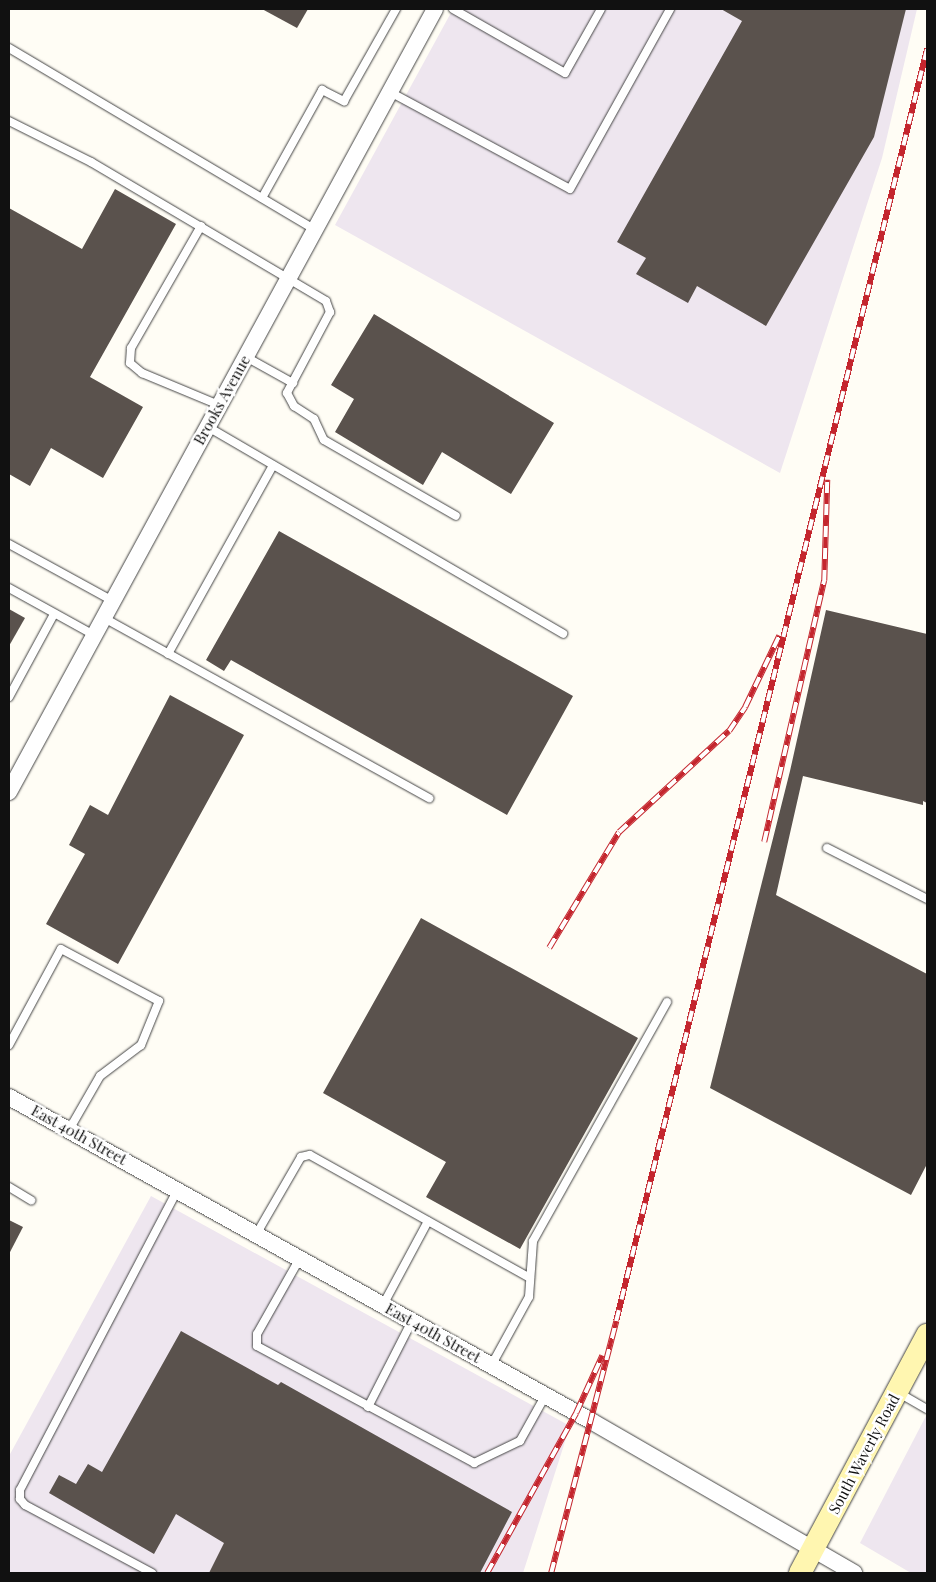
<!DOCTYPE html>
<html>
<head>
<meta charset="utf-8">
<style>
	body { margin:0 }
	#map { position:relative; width:936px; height:1582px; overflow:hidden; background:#fffdf5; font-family:"Playfair Display",serif }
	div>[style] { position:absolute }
	.industrial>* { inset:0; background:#eee6ef }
	.building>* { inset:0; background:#5a524d }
	.roads { filter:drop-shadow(0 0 1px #444) drop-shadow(0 0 1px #444) }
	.service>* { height:8px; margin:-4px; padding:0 4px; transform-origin:4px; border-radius:4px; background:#fff }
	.minor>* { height:16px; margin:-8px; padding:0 8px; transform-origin:8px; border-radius:8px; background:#fff }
	.secondary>* { height:22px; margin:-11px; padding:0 11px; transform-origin:11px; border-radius:11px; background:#fff6b0 }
	.rail>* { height:5.5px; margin-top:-2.75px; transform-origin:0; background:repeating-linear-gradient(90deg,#fff 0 11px,#c4262e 0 22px); box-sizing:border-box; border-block:1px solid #c4262e }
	span { translate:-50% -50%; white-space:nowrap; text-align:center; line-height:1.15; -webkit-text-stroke:5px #fff; paint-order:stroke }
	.street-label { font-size:15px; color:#111 }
	.frame { position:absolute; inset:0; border:10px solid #111; pointer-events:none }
</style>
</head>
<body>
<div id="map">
	<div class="industrial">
		<div style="clip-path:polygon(453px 9px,917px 9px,882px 158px,780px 473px,335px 225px)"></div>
		<div style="clip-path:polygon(151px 1196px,570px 1426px,523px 1573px,9px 1573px,9px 1456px)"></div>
		<div style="clip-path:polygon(927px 1414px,927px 1573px,911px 1573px,860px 1543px)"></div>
	</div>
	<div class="building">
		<div style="clip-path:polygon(262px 9px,308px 9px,297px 28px)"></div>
		<div style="clip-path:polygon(721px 9px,906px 9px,874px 137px,766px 326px,697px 286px,688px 303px,636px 274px,646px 258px,617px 242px,742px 21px)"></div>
		<div style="clip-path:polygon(115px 189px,176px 224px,90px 377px,143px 407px,103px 478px,51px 448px,30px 486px,9px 474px,9px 208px,82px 249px)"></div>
		<div style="clip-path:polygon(374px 314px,554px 423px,511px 494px,442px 452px,423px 485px,335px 432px,354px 399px,331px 385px)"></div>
		<div style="clip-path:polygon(279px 531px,573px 696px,507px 815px,231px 660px,224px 671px,206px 660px)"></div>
		<div style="clip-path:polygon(9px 609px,25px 618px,9px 646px)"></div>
		<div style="clip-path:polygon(826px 610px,927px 634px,927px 803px,923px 801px,923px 805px,803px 776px,776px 895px,927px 974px,927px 1164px,911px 1195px,710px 1088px,790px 771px)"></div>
		<div style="clip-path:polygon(170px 695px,244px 735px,118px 964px,46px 924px,85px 854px,69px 845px,90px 805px,108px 815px)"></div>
		<div style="clip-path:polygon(421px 918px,638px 1038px,520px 1249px,426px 1197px,446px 1162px,323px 1093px)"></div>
		<div style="clip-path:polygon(9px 1220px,23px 1227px,9px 1254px)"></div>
		<div style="clip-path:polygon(181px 1331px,278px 1385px,281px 1382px,512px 1512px,480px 1573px,209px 1573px,224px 1543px,176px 1514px,154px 1554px,49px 1493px,59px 1475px,76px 1484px,88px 1464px,102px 1472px)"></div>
	</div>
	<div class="roads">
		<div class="service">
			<div style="left:453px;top:9px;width:129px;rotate:29.7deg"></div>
			<div style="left:565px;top:73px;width:73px;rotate:-60.6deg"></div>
			<div style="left:9px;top:48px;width:356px;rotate:30.7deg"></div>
			<div style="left:390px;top:92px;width:204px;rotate:28.3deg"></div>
			<div style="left:570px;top:189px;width:206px;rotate:-60.9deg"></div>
			<div style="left:9px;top:121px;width:92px;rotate:26.6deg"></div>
			<div style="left:91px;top:162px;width:273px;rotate:30.6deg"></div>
			<div style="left:326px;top:301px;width:12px;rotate:70deg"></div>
			<div style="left:330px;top:312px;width:92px;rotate:118deg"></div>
			<div style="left:287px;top:393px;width:15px;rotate:62deg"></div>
			<div style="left:294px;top:406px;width:24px;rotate:33deg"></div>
			<div style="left:314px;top:419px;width:23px;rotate:65deg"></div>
			<div style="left:324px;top:440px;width:152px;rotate:29.9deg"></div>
			<div style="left:262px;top:198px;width:124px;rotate:-60.9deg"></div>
			<div style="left:322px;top:90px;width:25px;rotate:27deg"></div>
			<div style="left:344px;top:101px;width:106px;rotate:-60.5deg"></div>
			<div style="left:201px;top:226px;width:141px;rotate:119.8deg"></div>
			<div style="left:131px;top:348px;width:15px;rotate:94deg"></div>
			<div style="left:130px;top:363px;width:16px;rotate:40deg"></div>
			<div style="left:142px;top:373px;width:83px;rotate:22.6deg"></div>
			<div style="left:246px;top:357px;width:54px;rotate:29deg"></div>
			<div style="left:208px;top:427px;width:411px;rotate:30.2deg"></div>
			<div style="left:9px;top:544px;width:119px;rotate:28.7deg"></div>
			<div style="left:9px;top:588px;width:97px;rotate:28.9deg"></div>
			<div style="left:104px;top:618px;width:372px;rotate:29deg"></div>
			<div style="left:168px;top:654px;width:216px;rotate:-60.9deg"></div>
			<div style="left:9px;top:697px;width:94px;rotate:-61.5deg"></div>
			<div style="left:827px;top:848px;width:112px;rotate:27deg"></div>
			<div style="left:9px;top:1045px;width:109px;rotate:-61.6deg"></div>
			<div style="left:61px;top:949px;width:111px;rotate:28deg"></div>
			<div style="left:159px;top:1001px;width:48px;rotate:112.2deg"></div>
			<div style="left:141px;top:1045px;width:51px;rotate:142.9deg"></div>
			<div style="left:100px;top:1076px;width:62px;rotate:119.9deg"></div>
			<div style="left:9px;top:1187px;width:26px;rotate:31deg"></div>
			<div style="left:257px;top:1233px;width:88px;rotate:-59.9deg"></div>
			<div style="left:301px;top:1157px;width:9px;rotate:-13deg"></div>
			<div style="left:310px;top:1155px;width:252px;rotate:29.2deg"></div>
			<div style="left:300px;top:1258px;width:87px;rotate:119.5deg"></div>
			<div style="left:257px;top:1334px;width:12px;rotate:90deg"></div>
			<div style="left:257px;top:1346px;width:247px;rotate:28.3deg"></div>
			<div style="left:474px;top:1463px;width:51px;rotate:-25.6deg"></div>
			<div style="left:520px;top:1441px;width:51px;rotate:-60.9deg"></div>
			<div style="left:383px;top:1305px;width:95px;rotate:-61.8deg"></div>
			<div style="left:491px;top:1366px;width:79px;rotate:-61.2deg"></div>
			<div style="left:529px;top:1297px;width:56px;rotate:-85.9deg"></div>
			<div style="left:533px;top:1241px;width:274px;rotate:-60.7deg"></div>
			<div style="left:899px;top:1393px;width:32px;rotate:30deg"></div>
			<div style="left:368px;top:1407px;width:97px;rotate:-62.9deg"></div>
			<div style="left:152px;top:1573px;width:144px;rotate:-151.8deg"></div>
			<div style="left:25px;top:1505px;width:8px;rotate:-130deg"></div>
			<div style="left:20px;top:1499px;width:9px;rotate:-90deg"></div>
			<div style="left:20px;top:1490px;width:340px;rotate:-62.3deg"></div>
		</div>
		<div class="minor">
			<div style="left:9px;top:792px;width:891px;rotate:-61.45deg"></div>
			<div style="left:9px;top:1097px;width:666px;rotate:29.1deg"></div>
			<div style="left:591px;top:1421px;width:304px;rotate:30deg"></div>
		</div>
		<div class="secondary">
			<div style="left:800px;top:1573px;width:270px;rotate:-61.9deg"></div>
		</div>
	</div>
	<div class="rail">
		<div style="left:764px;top:842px;width:268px;rotate:-77.1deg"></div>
		<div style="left:824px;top:581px;width:101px;rotate:-88.3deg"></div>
		<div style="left:549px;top:948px;width:135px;rotate:-58.9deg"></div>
		<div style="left:619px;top:832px;width:149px;rotate:-42.6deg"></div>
		<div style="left:729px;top:731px;width:29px;rotate:-56deg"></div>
		<div style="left:745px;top:707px;width:79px;rotate:-64.4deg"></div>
		<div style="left:487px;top:1573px;width:183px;rotate:-60.9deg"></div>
		<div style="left:576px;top:1413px;width:63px;rotate:-65.5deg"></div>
		<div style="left:551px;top:1573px;width:260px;rotate:-75.5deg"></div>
		<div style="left:616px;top:1321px;width:1310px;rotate:-76.27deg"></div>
	</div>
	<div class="street-label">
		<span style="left:222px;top:400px;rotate:-61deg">Brooks Avenue</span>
		<span style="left:79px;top:1135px;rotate:29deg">East 40th Street</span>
		<span style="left:433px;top:1333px;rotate:29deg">East 40th Street</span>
		<span style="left:864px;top:1454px;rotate:-62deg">South Waverly Road</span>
	</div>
	<div class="frame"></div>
</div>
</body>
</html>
